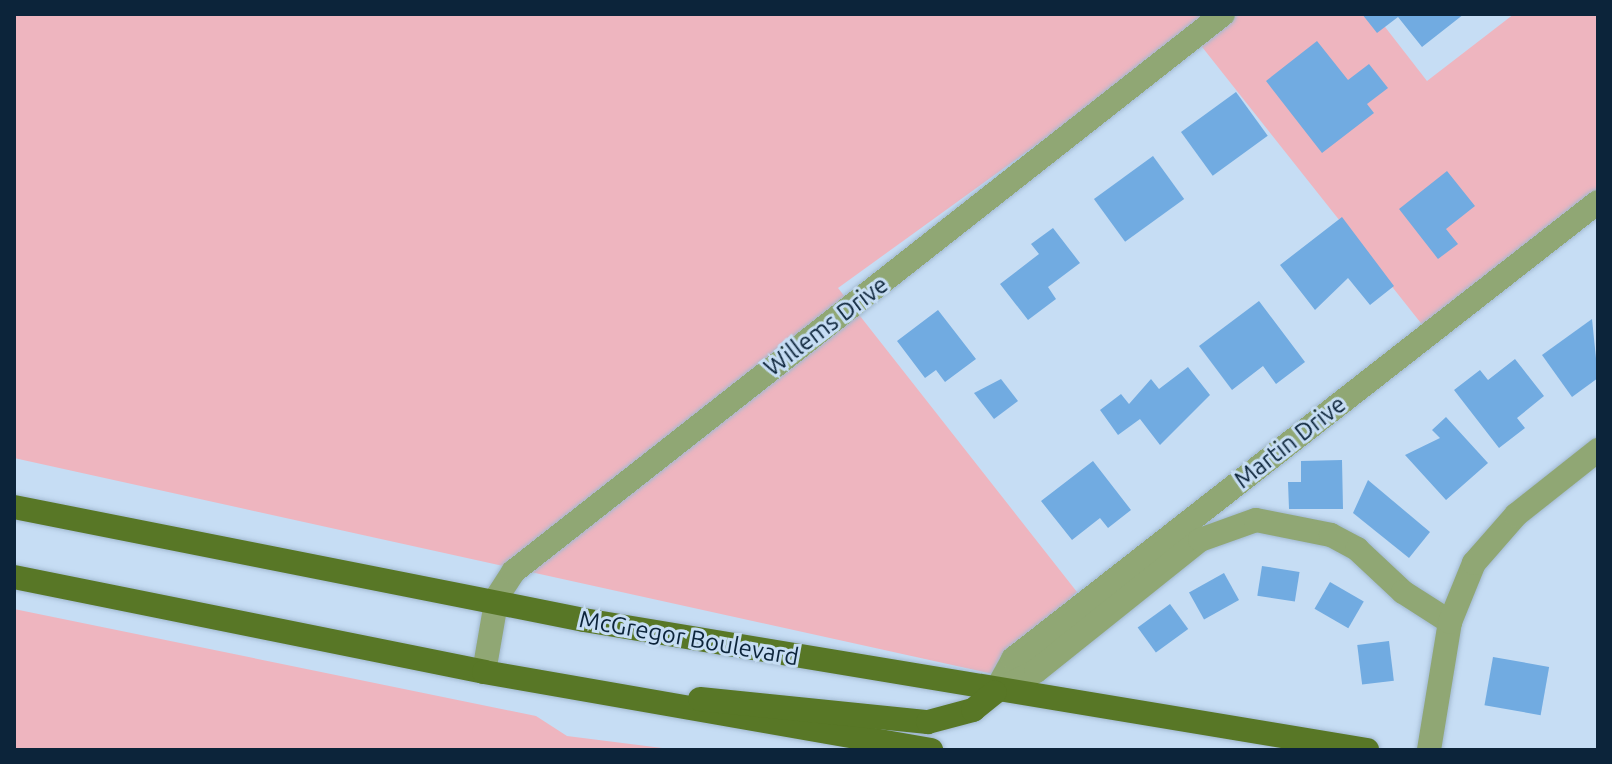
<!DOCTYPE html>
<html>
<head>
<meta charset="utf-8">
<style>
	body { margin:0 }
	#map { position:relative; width:1612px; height:764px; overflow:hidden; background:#c6ddf4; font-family:Ubuntu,sans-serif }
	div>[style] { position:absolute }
	.green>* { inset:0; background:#eeb5bf }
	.building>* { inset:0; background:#71abe1; transform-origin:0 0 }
	.roads { filter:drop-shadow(0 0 2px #a1b8cf) drop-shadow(0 0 2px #a1b8cf) }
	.minor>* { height:24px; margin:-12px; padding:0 12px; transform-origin:12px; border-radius:12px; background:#90a774 }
	.major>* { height:24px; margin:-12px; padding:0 12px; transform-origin:12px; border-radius:12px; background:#587726 }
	span { translate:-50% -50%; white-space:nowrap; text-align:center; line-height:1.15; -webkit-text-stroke:6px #c6ddf4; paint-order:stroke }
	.street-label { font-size:24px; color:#0c243a }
	.frame { position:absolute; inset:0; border:16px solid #0c243a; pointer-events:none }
</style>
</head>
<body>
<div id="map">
	<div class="green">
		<div style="clip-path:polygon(14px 14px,1375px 14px,1427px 81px,1514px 14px,1598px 14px,1598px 204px,1424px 327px,1191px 33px,838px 288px,1077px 592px,993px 674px,14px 458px)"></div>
		<div style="clip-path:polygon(14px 609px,536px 716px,567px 736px,678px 750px,14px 750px)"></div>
	</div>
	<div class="building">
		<div style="clip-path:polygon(1362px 14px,1464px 14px,1422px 47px,1398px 17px,1377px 33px)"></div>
		<div style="clip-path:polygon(1317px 41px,1348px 80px,1369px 64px,1388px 88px,1367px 104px,1374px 113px,1322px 153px,1266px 81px)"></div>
		<div style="left:1236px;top:92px;width:54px;height:68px;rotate:54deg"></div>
		<div style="left:1153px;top:156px;width:53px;height:73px;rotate:54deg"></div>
		<div style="clip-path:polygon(1447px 171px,1475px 206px,1446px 229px,1458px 244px,1438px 259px,1399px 209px)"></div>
		<div style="clip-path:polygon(1342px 217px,1394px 286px,1370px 305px,1348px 278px,1315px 310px,1280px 265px)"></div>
		<div style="clip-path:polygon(1053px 228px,1080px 263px,1048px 287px,1056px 299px,1028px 320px,1000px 284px,1039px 254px,1031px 244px)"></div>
		<div style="clip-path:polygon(1259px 301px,1305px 362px,1276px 384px,1263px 366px,1232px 390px,1199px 346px)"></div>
		<div style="clip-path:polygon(938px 310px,976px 359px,945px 382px,936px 370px,925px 378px,897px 341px)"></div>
		<div style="clip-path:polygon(1592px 319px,1598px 378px,1572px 397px,1542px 355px)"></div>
		<div style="clip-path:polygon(1515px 359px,1544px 396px,1517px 418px,1525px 428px,1499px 448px,1454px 390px,1480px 370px,1488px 380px)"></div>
		<div style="clip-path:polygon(1188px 367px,1210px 395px,1160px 445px,1140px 419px,1118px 435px,1100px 410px,1121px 394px,1129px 404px,1151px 379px,1159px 389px)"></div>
		<div style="clip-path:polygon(1001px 379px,1018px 401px,994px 419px,974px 393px)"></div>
		<div style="clip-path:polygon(1446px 417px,1488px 463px,1446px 500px,1405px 455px,1440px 438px,1432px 430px)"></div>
		<div style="clip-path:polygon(1342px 460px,1343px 509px,1289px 509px,1288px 482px,1301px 482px,1301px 461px)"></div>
		<div style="clip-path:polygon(1093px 461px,1131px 510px,1108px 528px,1100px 518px,1072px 540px,1041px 501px)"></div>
		<div style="clip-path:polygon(1368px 480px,1430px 532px,1409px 558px,1353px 513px)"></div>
		<div style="left:1262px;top:566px;width:38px;height:30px;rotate:9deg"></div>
		<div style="left:1224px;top:573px;width:31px;height:40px;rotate:61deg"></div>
		<div style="left:1330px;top:582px;width:39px;height:31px;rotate:30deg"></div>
		<div style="left:1170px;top:604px;width:31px;height:40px;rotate:54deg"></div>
		<div style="left:1389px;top:641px;width:40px;height:32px;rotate:83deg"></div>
		<div style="left:1493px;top:657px;width:57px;height:49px;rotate:10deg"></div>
	</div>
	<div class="roads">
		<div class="minor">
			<div style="left:484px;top:672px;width:76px;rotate:-80.2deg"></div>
			<div style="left:497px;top:597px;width:30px;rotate:-57deg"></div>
			<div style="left:513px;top:572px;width:903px;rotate:-38.16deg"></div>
			<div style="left:995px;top:692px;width:38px;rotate:-61deg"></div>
			<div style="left:1013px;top:659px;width:742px;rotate:-38deg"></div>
			<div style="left:995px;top:692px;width:46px;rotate:-27.1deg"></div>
			<div style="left:1036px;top:671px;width:210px;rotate:-38.6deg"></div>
			<div style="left:1200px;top:540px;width:59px;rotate:-19.7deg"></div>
			<div style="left:1256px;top:520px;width:76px;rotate:11.3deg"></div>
			<div style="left:1331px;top:535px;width:30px;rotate:28deg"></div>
			<div style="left:1357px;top:549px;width:63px;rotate:43.1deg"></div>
			<div style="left:1403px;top:592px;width:56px;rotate:32.6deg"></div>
			<div style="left:1429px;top:750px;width:130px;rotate:-80.7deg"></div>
			<div style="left:1450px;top:622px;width:64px;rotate:-67.9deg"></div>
			<div style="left:1474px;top:563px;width:64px;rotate:-48.8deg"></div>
			<div style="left:1516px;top:515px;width:105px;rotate:-38.4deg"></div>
		</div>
		<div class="major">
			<div style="left:14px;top:507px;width:581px;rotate:11.21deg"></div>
			<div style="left:584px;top:620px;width:794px;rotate:9.43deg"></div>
			<div style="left:14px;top:577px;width:480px;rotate:11.4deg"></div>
			<div style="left:484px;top:672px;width:454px;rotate:9.9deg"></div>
			<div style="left:700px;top:699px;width:229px;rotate:5.8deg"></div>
			<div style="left:928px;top:722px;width:47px;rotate:-14.9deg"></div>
			<div style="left:973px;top:710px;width:28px;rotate:-39deg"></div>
		</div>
	</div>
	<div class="street-label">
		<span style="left:826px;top:326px;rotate:-37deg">Willems Drive</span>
		<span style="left:1290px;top:442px;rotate:-38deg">Martin Drive</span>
		<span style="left:689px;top:638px;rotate:10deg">McGregor Boulevard</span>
	</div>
	<div class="frame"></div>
</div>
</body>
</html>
